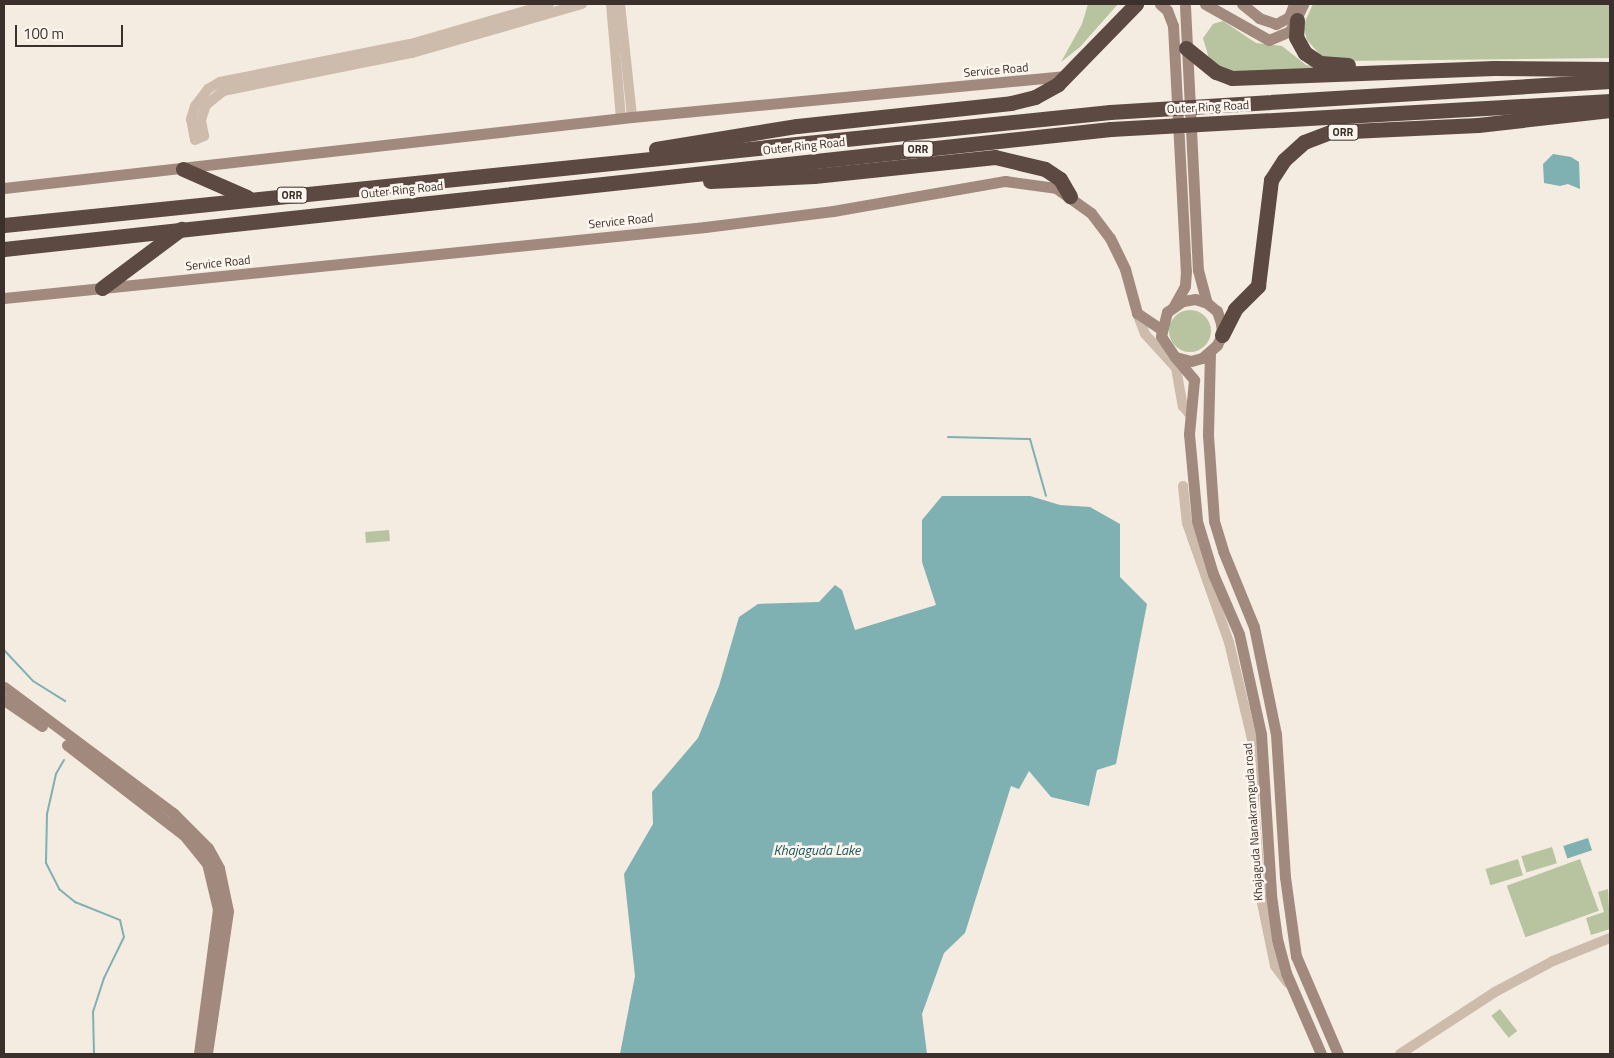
<!DOCTYPE html>
<html>
<head>
<meta charset="utf-8">
<style>
	body { margin:0 }
	#map { position:relative; width:1614px; height:1058px; overflow:hidden; background:#f4ebe1; font-family:"Titillium Web",sans-serif }
	div>[style] { position:absolute }
	.green>* { inset:0; background:#b8c4a0; transform-origin:0 0 }
	.round { border-radius:50% }
	.water>* { inset:0; background:#7fb0b2; transform-origin:0 0 }
	.stream>* { height:2px; margin:-1px; padding:0 1px; transform-origin:1px; border-radius:1px; background:#7fb0b2 }
	.tertiary>* { height:10px; margin:-5px; padding:0 5px; transform-origin:5px; border-radius:5px; background:#cdbbac }
	.secondary>* { height:11px; margin:-5.5px; padding:0 5.5px; transform-origin:5.5px; border-radius:5.5px; background:#a18a7d }
	.motorway>* { height:15px; margin:-7.5px; padding:0 7.5px; transform-origin:7.5px; border-radius:7.5px; background:#5c4a42 }
	span { translate:-50% -50%; white-space:nowrap; text-align:center; line-height:1.15; -webkit-text-stroke:5px #fbf5ee; paint-order:stroke }
	.shield-label span { padding:1px 4px; background:#fbf5ee; border:1px solid; border-radius:4px; -webkit-text-stroke-width:0 }
	.shield-label { font-size:11px; color:#3b302b; font-weight:700 }
	.street-label { font-size:12px; color:#3b302b }
	.water-label { font-size:14px; color:#1f5a5e; font-style:italic }
	.frame { position:absolute; inset:0; border:5px solid #3b302b; pointer-events:none }
	.scale { position:absolute; left:15px; top:25px; width:108px; height:22px; box-sizing:border-box; border:2px solid #3b302b; border-top:0; padding-left:6px; font-size:15px; line-height:18px; white-space:nowrap; color:#3b302b; -webkit-text-stroke:4px #fbf5ee; paint-order:stroke }
</style>
</head>
<body>
<div id="map">
	<div class="green">
		<div style="clip-path:polygon(1088px 4px,1118px 4px,1080px 47px,1061px 62px,1082px 24px)"></div>
		<div style="clip-path:polygon(1313px 4px,1610px 4px,1610px 58px,1339px 61px,1322px 57px,1307px 40px,1303px 26px)"></div>
		<div style="clip-path:polygon(1223px 21px,1256px 43px,1282px 46px,1306px 65px,1332px 70px,1241px 76px,1210px 62px,1203px 38px,1213px 24px)"></div>
		<div class="round" style="left:1169px;top:310px;width:42px;height:42px"></div>
		<div style="left:389px;top:530px;width:11px;height:24px;rotate:85deg"></div>
		<div style="left:1552px;top:847px;width:17px;height:32px;rotate:73deg"></div>
		<div style="left:1518px;top:859px;width:17px;height:34px;rotate:73deg"></div>
		<div style="left:1580px;top:859px;width:55px;height:78px;rotate:70deg"></div>
		<div style="clip-path:polygon(1608px 889px,1610px 929px,1591px 935px,1586px 918px,1604px 912px,1598px 892px)"></div>
		<div style="left:1500px;top:1009px;width:28px;height:11px;rotate:52deg"></div>
	</div>
	<div class="water">
		<div style="clip-path:polygon(1553px 154px,1571px 157px,1579px 162px,1580px 189px,1568px 184px,1560px 186px,1544px 183px,1543px 164px)"></div>
		<div style="clip-path:polygon(942px 496px,1030px 496px,1060px 505px,1090px 507px,1120px 524px,1120px 577px,1147px 604px,1116px 764px,1097px 770px,1089px 806px,1051px 797px,1029px 771px,1019px 789px,1011px 786px,965px 933px,944px 953px,922px 1014px,927px 1054px,620px 1054px,635px 976px,624px 874px,653px 824px,652px 792px,698px 738px,719px 686px,739px 617px,758px 604px,819px 602px,835px 585px,842px 590px,855px 630px,936px 605px,922px 562px,922px 520px)"></div>
		<div style="left:1588px;top:838px;width:13px;height:26px;rotate:72deg"></div>
	</div>
	<div class="stream">
		<div style="left:948px;top:437px;width:82px;rotate:1.4deg"></div>
		<div style="left:1030px;top:439px;width:59px;rotate:74.3deg"></div>
		<div style="left:4px;top:650px;width:42px;rotate:46.9deg"></div>
		<div style="left:33px;top:681px;width:38px;rotate:32deg"></div>
		<div style="left:64px;top:760px;width:16px;rotate:120deg"></div>
		<div style="left:56px;top:774px;width:41px;rotate:102.7deg"></div>
		<div style="left:47px;top:814px;width:49px;rotate:91.2deg"></div>
		<div style="left:46px;top:863px;width:29px;rotate:63deg"></div>
		<div style="left:59px;top:889px;width:21px;rotate:39deg"></div>
		<div style="left:75px;top:902px;width:48px;rotate:21.8deg"></div>
		<div style="left:120px;top:920px;width:17px;rotate:77deg"></div>
		<div style="left:124px;top:937px;width:46px;rotate:116deg"></div>
		<div style="left:104px;top:978px;width:36px;rotate:108deg"></div>
		<div style="left:93px;top:1012px;width:42px;rotate:88.6deg"></div>
	</div>
	<div class="tertiary">
		<div style="left:549px;top:4px;width:145px;rotate:163.9deg"></div>
		<div style="left:410px;top:44px;width:194px;rotate:168.7deg"></div>
		<div style="left:220px;top:82px;width:14px;rotate:150deg"></div>
		<div style="left:208px;top:89px;width:21px;rotate:127deg"></div>
		<div style="left:195px;top:106px;width:14px;rotate:107deg"></div>
		<div style="left:191px;top:119px;width:21px;rotate:79deg"></div>
		<div style="left:195px;top:140px;width:10px;rotate:-24deg"></div>
		<div style="left:204px;top:136px;width:16px;rotate:-101deg"></div>
		<div style="left:201px;top:120px;width:16px;rotate:-72deg"></div>
		<div style="left:206px;top:105px;width:22px;rotate:-39deg"></div>
		<div style="left:223px;top:91px;width:193px;rotate:-11.4deg"></div>
		<div style="left:412px;top:53px;width:177px;rotate:-16.1deg"></div>
		<div style="left:611px;top:4px;width:115px;rotate:85deg"></div>
		<div style="left:620px;top:4px;width:114px;rotate:83.9deg"></div>
		<div style="left:1137px;top:313px;width:22px;rotate:69deg"></div>
		<div style="left:1145px;top:334px;width:46px;rotate:47.6deg"></div>
		<div style="left:1176px;top:368px;width:39px;rotate:80deg"></div>
		<div style="left:1183px;top:406px;width:13px;rotate:51deg"></div>
		<div style="left:1183px;top:486px;width:37px;rotate:84deg"></div>
		<div style="left:1187px;top:523px;width:126px;rotate:70.6deg"></div>
		<div style="left:1229px;top:642px;width:113px;rotate:76.7deg"></div>
		<div style="left:1255px;top:752px;width:56px;rotate:91deg"></div>
		<div style="left:1254px;top:808px;width:95px;rotate:85.2deg"></div>
		<div style="left:1262px;top:903px;width:64px;rotate:78.3deg"></div>
		<div style="left:1275px;top:966px;width:21px;rotate:53deg"></div>
		<div style="left:1400px;top:1054px;width:113px;rotate:-33.1deg"></div>
		<div style="left:1495px;top:992px;width:66px;rotate:-28.1deg"></div>
		<div style="left:1553px;top:961px;width:61px;rotate:-22deg"></div>
	</div>
	<div class="secondary">
		<div style="left:1160px;top:4px;width:9px;rotate:41deg"></div>
		<div style="left:1167px;top:10px;width:17px;rotate:69deg"></div>
		<div style="left:1173px;top:26px;width:245px;rotate:87deg"></div>
		<div style="left:1186px;top:271px;width:15px;rotate:94deg"></div>
		<div style="left:1185px;top:286px;width:23px;rotate:119deg"></div>
		<div style="left:1205px;top:4px;width:73px;rotate:29.4deg"></div>
		<div style="left:1269px;top:40px;width:23px;rotate:-23deg"></div>
		<div style="left:1290px;top:31px;width:30px;rotate:-64deg"></div>
		<div style="left:1242px;top:4px;width:22px;rotate:39deg"></div>
		<div style="left:1259px;top:18px;width:18px;rotate:19deg"></div>
		<div style="left:1276px;top:24px;width:15px;rotate:-28deg"></div>
		<div style="left:1289px;top:17px;width:14px;rotate:-69deg"></div>
		<div style="left:1185px;top:6px;width:264px;rotate:87.2deg"></div>
		<div style="left:1198px;top:270px;width:34px;rotate:75deg"></div>
		<div style="left:1207px;top:303px;width:13px;rotate:39deg"></div>
		<div style="left:1217px;top:311px;width:13px;rotate:72deg"></div>
		<div style="left:1221px;top:323px;width:12px;rotate:85deg"></div>
		<div style="left:1222px;top:335px;width:11px;rotate:117deg"></div>
		<div style="left:1217px;top:345px;width:20px;rotate:139deg"></div>
		<div style="left:1202px;top:358px;width:11px;rotate:165deg"></div>
		<div style="left:1191px;top:361px;width:16px;rotate:-166deg"></div>
		<div style="left:1175px;top:357px;width:25px;rotate:-124deg"></div>
		<div style="left:1161px;top:336px;width:25px;rotate:-76deg"></div>
		<div style="left:1167px;top:312px;width:19px;rotate:-35deg"></div>
		<div style="left:1183px;top:301px;width:12px;rotate:-9deg"></div>
		<div style="left:1195px;top:299px;width:13px;rotate:18deg"></div>
		<div style="left:4px;top:188px;width:632px;rotate:-6.45deg"></div>
		<div style="left:632px;top:117px;width:436px;rotate:-5.4deg"></div>
		<div style="left:4px;top:298px;width:705px;rotate:-5.78deg"></div>
		<div style="left:705px;top:227px;width:129px;rotate:-7.1deg"></div>
		<div style="left:833px;top:211px;width:175px;rotate:-9.9deg"></div>
		<div style="left:1005px;top:181px;width:51px;rotate:7.8deg"></div>
		<div style="left:1056px;top:188px;width:43px;rotate:35.5deg"></div>
		<div style="left:1091px;top:213px;width:31px;rotate:53deg"></div>
		<div style="left:1110px;top:238px;width:34px;rotate:64deg"></div>
		<div style="left:1125px;top:269px;width:46px;rotate:74.7deg"></div>
		<div style="left:1137px;top:313px;width:29px;rotate:34deg"></div>
		<div style="left:1210px;top:352px;width:83px;rotate:91.4deg"></div>
		<div style="left:1208px;top:435px;width:86px;rotate:86deg"></div>
		<div style="left:1214px;top:521px;width:31px;rotate:73deg"></div>
		<div style="left:1223px;top:551px;width:82px;rotate:67.8deg"></div>
		<div style="left:1254px;top:627px;width:109px;rotate:78.4deg"></div>
		<div style="left:1276px;top:734px;width:143px;rotate:86.4deg"></div>
		<div style="left:1285px;top:877px;width:80px;rotate:82.1deg"></div>
		<div style="left:1296px;top:956px;width:107px;rotate:66.8deg"></div>
		<div style="left:1175px;top:357px;width:30px;rotate:50deg"></div>
		<div style="left:1194px;top:380px;width:54px;rotate:95.3deg"></div>
		<div style="left:1189px;top:434px;width:87px;rotate:84.7deg"></div>
		<div style="left:1197px;top:521px;width:55px;rotate:73.2deg"></div>
		<div style="left:1213px;top:574px;width:65px;rotate:66.6deg"></div>
		<div style="left:1239px;top:634px;width:102px;rotate:77.6deg"></div>
		<div style="left:1261px;top:734px;width:161px;rotate:86.4deg"></div>
		<div style="left:1271px;top:895px;width:44px;rotate:82.2deg"></div>
		<div style="left:1277px;top:939px;width:35px;rotate:75deg"></div>
		<div style="left:1286px;top:973px;width:88px;rotate:66.6deg"></div>
		<div style="left:4px;top:687px;width:211px;rotate:36.7deg"></div>
		<div style="left:173px;top:813px;width:49px;rotate:45deg"></div>
		<div style="left:208px;top:848px;width:23px;rotate:61deg"></div>
		<div style="left:219px;top:868px;width:44px;rotate:78.2deg"></div>
		<div style="left:228px;top:911px;width:145px;rotate:98.4deg"></div>
		<div style="left:4px;top:700px;width:46px;rotate:34.4deg"></div>
		<div style="left:67px;top:745px;width:148px;rotate:37.6deg"></div>
		<div style="left:184px;top:835px;width:36px;rotate:51deg"></div>
		<div style="left:207px;top:863px;width:47px;rotate:76.6deg"></div>
		<div style="left:218px;top:909px;width:146px;rotate:97.5deg"></div>
	</div>
	<div class="motorway">
		<div style="left:1297px;top:20px;width:17px;rotate:93deg"></div>
		<div style="left:1296px;top:37px;width:18px;rotate:61deg"></div>
		<div style="left:1305px;top:53px;width:18px;rotate:34deg"></div>
		<div style="left:1320px;top:63px;width:28px;rotate:4deg"></div>
		<div style="left:1186px;top:48px;width:38px;rotate:39deg"></div>
		<div style="left:1216px;top:72px;width:17px;rotate:21deg"></div>
		<div style="left:1232px;top:78px;width:262px;rotate:-2.2deg"></div>
		<div style="left:1494px;top:68px;width:116px;rotate:0.5deg"></div>
		<div style="left:656px;top:149px;width:143px;rotate:-9.3deg"></div>
		<div style="left:797px;top:126px;width:215px;rotate:-6.1deg"></div>
		<div style="left:1011px;top:103px;width:25px;rotate:-14deg"></div>
		<div style="left:1035px;top:97px;width:26px;rotate:-29deg"></div>
		<div style="left:1058px;top:84px;width:112px;rotate:-45.7deg"></div>
		<div style="left:183px;top:169px;width:70px;rotate:23.6deg"></div>
		<div style="left:710px;top:181px;width:104px;rotate:-2.8deg"></div>
		<div style="left:814px;top:176px;width:182px;rotate:-6deg"></div>
		<div style="left:995px;top:157px;width:51px;rotate:13.5deg"></div>
		<div style="left:1045px;top:169px;width:18px;rotate:34deg"></div>
		<div style="left:1060px;top:179px;width:20px;rotate:60deg"></div>
		<div style="left:4px;top:225px;width:1112px;rotate:-5.83deg"></div>
		<div style="left:1110px;top:112px;width:501px;rotate:-3.55deg"></div>
		<div style="left:4px;top:249px;width:1113px;rotate:-6.19deg"></div>
		<div style="left:1111px;top:129px;width:500px;rotate:-3.2deg"></div>
		<div style="left:102px;top:288px;width:99px;rotate:-36.8deg"></div>
		<div style="left:1222px;top:335px;width:29px;rotate:-63deg"></div>
		<div style="left:1235px;top:309px;width:33px;rotate:-45deg"></div>
		<div style="left:1258px;top:286px;width:107px;rotate:-83deg"></div>
		<div style="left:1271px;top:180px;width:24px;rotate:-57deg"></div>
		<div style="left:1284px;top:160px;width:27px;rotate:-42deg"></div>
		<div style="left:1304px;top:142px;width:28px;rotate:-21deg"></div>
		<div style="left:1330px;top:132px;width:148px;rotate:-2.7deg"></div>
		<div style="left:1478px;top:125px;width:133px;rotate:-6.5deg"></div>
	</div>
	<div class="shield-label">
		<span style="left:1343px;top:132px">ORR</span>
		<span style="left:918px;top:149px">ORR</span>
		<span style="left:292px;top:195px">ORR</span>
	</div>
	<div class="street-label">
		<span style="left:996px;top:70px;rotate:-5deg">Service Road</span>
		<span style="left:1208px;top:107px;rotate:-3deg">Outer Ring Road</span>
		<span style="left:804px;top:146px;rotate:-6deg">Outer Ring Road</span>
		<span style="left:402px;top:190px;rotate:-6deg">Outer Ring Road</span>
		<span style="left:621px;top:221px;rotate:-6deg">Service Road</span>
		<span style="left:218px;top:263px;rotate:-6deg">Service Road</span>
		<span style="left:1253px;top:822px;rotate:-94deg">Khajaguda Nanakramguda road</span>
	</div>
	<div class="water-label">
		<span style="left:817px;top:850px">Khajaguda Lake</span>
	</div>
	<div class="frame"></div>
	<div class="scale">100 m</div>
</div>
</body>
</html>
